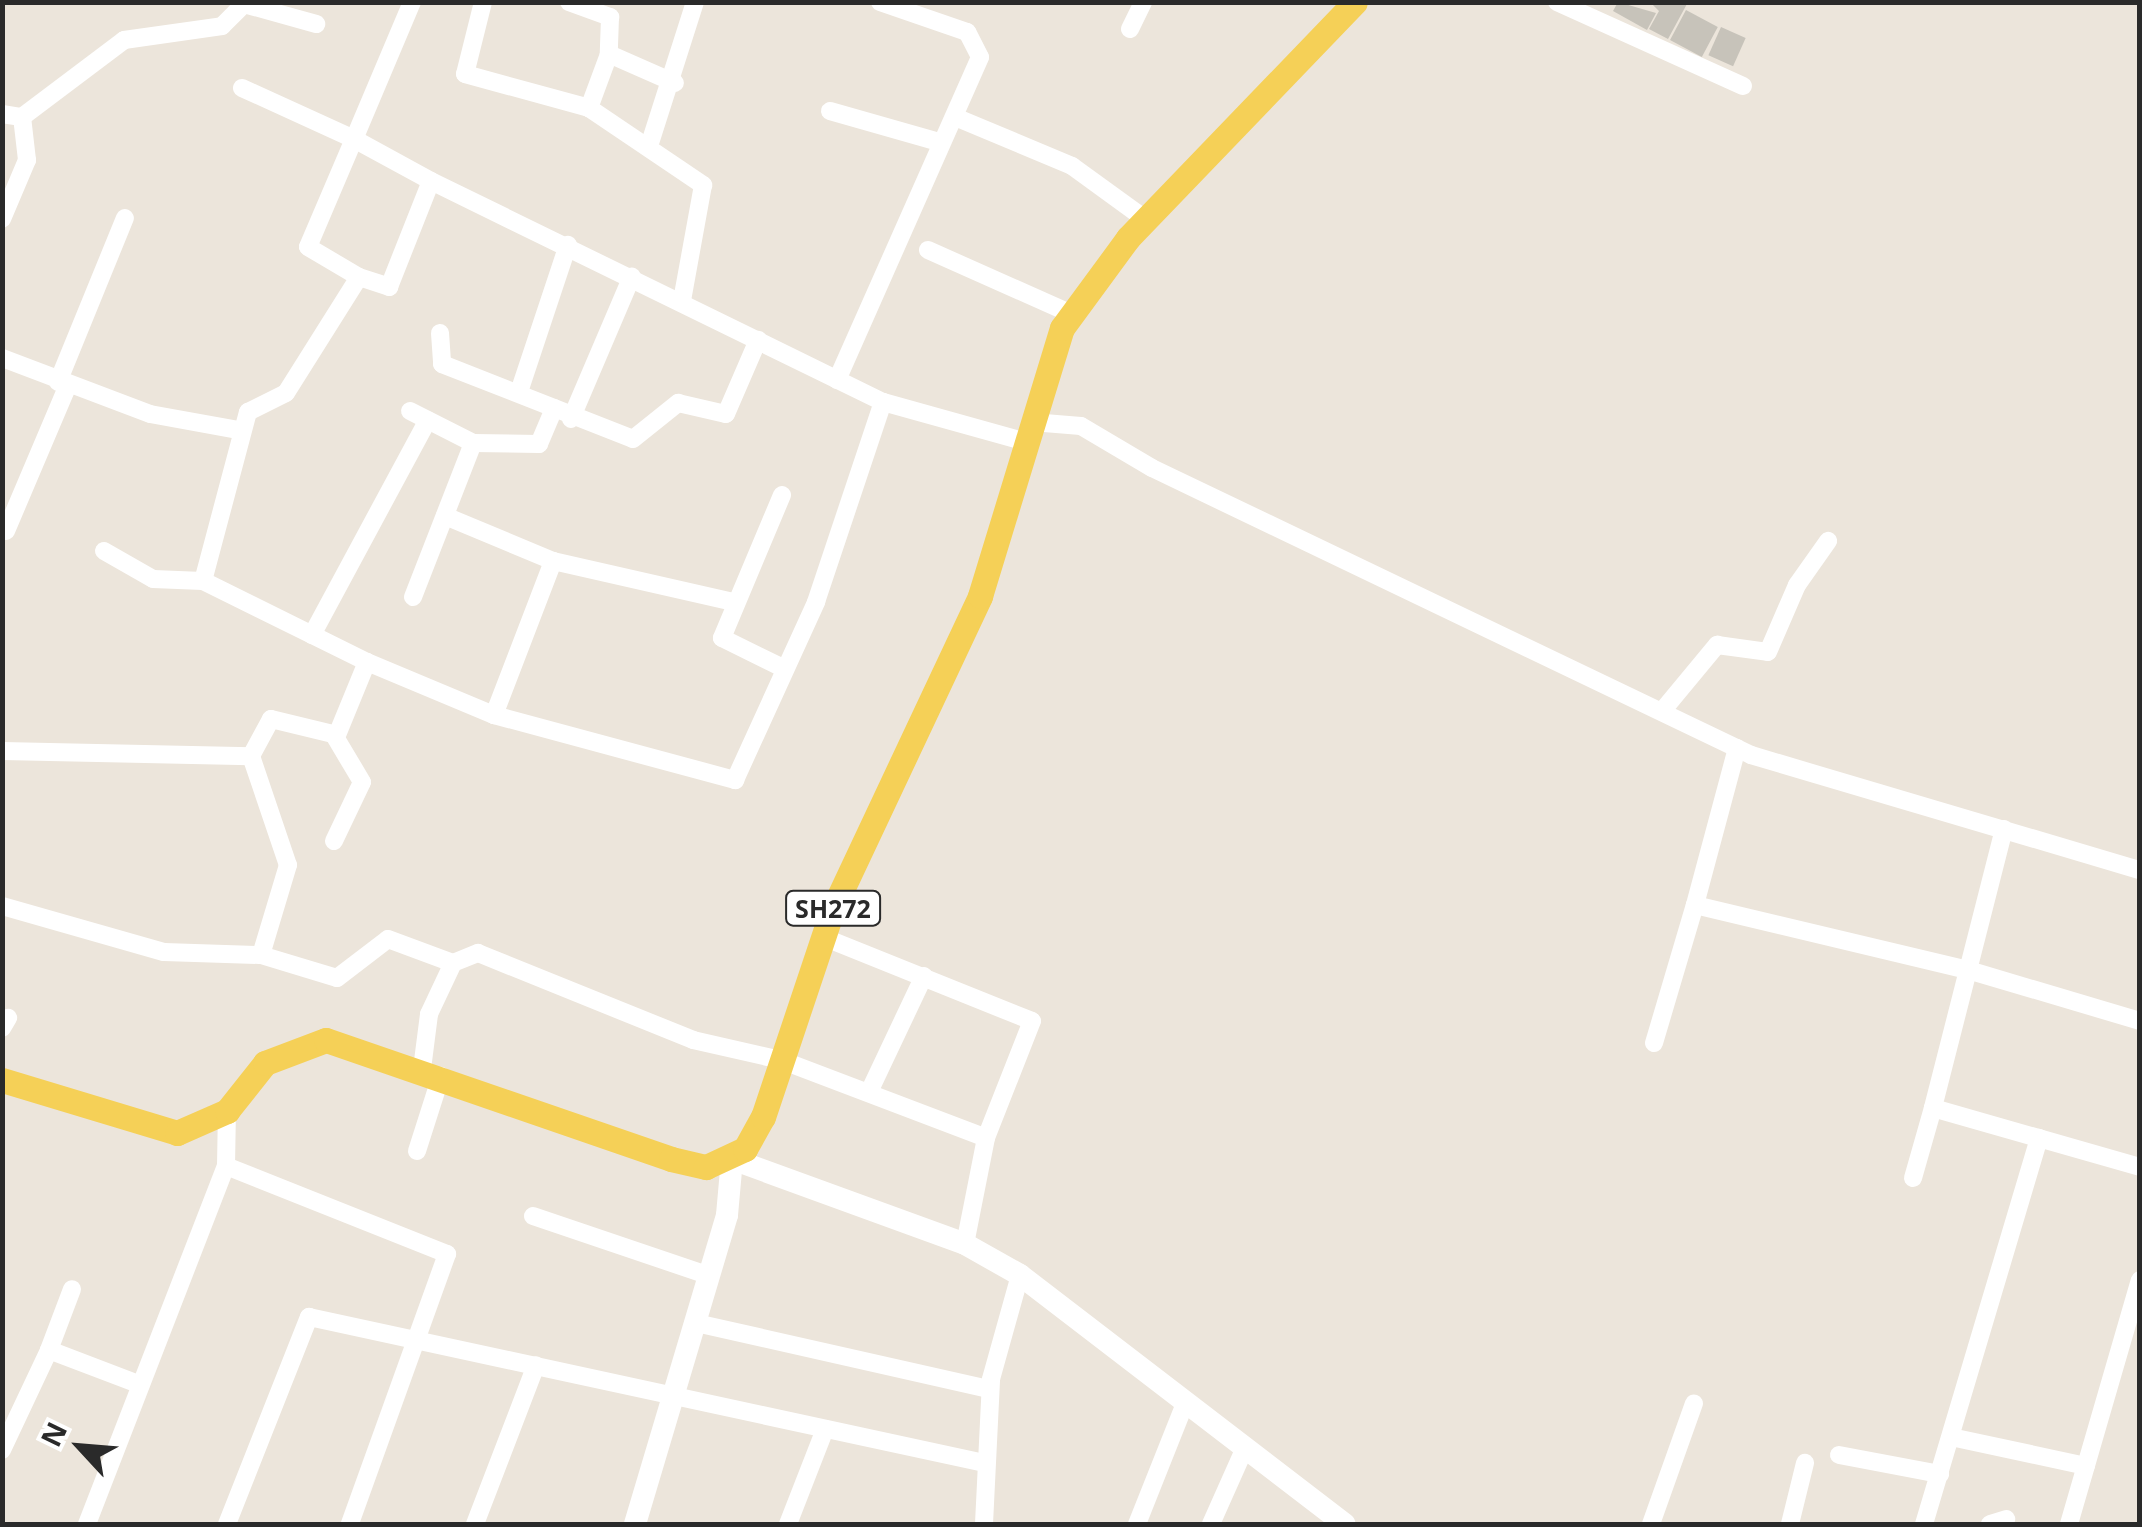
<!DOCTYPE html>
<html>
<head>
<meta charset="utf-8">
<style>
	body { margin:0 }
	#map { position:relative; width:2142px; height:1527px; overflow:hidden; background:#ece5db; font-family:"Open Sans",sans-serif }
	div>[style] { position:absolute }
	.building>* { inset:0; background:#c7c3ba; transform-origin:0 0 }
	.street>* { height:18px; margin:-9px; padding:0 9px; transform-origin:9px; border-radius:9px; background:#fff }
	.secondary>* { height:22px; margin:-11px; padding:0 11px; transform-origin:11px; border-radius:11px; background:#fff }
	.primary>* { height:25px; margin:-12.5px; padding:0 12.5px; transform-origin:12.5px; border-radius:12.5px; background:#f5d057 }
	span { translate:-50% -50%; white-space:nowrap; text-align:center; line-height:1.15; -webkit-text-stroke:8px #fff; paint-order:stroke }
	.shield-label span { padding:2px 8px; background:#fff; border:2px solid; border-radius:8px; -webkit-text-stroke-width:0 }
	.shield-label { font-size:25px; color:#2a2a2a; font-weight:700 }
	.frame { position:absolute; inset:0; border:5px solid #2a2a2a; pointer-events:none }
	.north { position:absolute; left:30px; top:1397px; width:100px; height:100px; -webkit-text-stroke:8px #fff; paint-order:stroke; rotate:296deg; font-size:28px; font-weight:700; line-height:40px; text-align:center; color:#2a2a2a }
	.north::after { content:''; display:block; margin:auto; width:35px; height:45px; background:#2a2a2a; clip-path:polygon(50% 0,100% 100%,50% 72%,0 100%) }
</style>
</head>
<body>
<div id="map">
	<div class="building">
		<div style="clip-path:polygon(1618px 2px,1656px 13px,1647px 30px,1613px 11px)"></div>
		<div style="clip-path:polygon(1650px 2px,1688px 2px,1668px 39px,1649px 29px,1659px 11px)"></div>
		<div style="left:1686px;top:10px;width:36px;height:34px;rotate:28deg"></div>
		<div style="left:1721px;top:27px;width:27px;height:31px;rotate:24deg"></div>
	</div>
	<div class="street">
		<div style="left:412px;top:2px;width:149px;rotate:112.9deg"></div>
		<div style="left:354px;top:139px;width:88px;rotate:28.6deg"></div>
		<div style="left:483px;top:2px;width:74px;rotate:104deg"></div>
		<div style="left:465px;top:74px;width:129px;rotate:15.3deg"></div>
		<div style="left:589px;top:108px;width:138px;rotate:34deg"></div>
		<div style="left:703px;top:185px;width:118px;rotate:100.3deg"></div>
		<div style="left:569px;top:2px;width:44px;rotate:20.1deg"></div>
		<div style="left:610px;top:17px;width:37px;rotate:92deg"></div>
		<div style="left:609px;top:54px;width:58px;rotate:110.3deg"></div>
		<div style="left:1557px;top:2px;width:204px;rotate:24.3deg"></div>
		<div style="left:1130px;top:29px;width:30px;rotate:-64deg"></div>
		<div style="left:609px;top:54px;width:72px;rotate:23.7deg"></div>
		<div style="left:242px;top:88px;width:123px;rotate:24.5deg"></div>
		<div style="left:354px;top:139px;width:117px;rotate:113.1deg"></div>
		<div style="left:308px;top:247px;width:59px;rotate:30.5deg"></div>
		<div style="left:830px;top:111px;width:116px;rotate:15.9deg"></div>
		<div style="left:2px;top:114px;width:20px;rotate:9deg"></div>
		<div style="left:22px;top:117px;width:128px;rotate:-37deg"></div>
		<div style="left:124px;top:40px;width:99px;rotate:-8.1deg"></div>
		<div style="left:222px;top:26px;width:31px;rotate:-45deg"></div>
		<div style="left:244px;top:4px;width:75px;rotate:15.5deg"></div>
		<div style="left:955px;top:117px;width:127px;rotate:22.7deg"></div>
		<div style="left:1072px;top:166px;width:90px;rotate:36deg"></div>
		<div style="left:650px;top:143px;width:148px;rotate:-72.3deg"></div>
		<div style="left:2px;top:219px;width:64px;rotate:-67deg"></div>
		<div style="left:27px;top:160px;width:43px;rotate:-96.6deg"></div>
		<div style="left:928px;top:250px;width:158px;rotate:24deg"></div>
		<div style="left:440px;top:333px;width:31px;rotate:86deg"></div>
		<div style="left:442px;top:364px;width:205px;rotate:21.4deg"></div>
		<div style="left:633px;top:439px;width:58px;rotate:-38.7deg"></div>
		<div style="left:678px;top:403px;width:49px;rotate:12.9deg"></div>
		<div style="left:726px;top:414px;width:81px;rotate:-66.6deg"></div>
		<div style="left:2px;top:358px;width:158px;rotate:20.7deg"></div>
		<div style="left:150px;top:414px;width:89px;rotate:10.3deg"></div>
		<div style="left:837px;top:380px;width:353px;rotate:-66.1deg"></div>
		<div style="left:980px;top:57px;width:28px;rotate:-117deg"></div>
		<div style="left:967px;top:32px;width:92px;rotate:-161deg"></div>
		<div style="left:58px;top:382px;width:177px;rotate:-67.8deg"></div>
		<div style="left:520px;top:389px;width:152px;rotate:-71.6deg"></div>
		<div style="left:410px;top:411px;width:71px;rotate:26.9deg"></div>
		<div style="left:473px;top:443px;width:66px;rotate:0.9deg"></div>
		<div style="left:539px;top:444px;width:39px;rotate:-67deg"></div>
		<div style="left:571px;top:419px;width:155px;rotate:-66.9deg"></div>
		<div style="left:1032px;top:422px;width:49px;rotate:4.7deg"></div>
		<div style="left:1081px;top:426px;width:82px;rotate:30.6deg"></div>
		<div style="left:1152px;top:468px;width:664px;rotate:25.6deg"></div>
		<div style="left:1751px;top:755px;width:406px;rotate:16.5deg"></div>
		<div style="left:782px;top:495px;width:155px;rotate:112.8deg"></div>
		<div style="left:722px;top:638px;width:70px;rotate:26.2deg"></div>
		<div style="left:445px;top:516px;width:117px;rotate:22.6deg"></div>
		<div style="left:553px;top:561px;width:185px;rotate:12.8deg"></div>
		<div style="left:6px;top:531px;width:159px;rotate:-67deg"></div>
		<div style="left:104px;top:551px;width:56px;rotate:29.7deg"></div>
		<div style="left:153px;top:579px;width:50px;rotate:2.3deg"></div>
		<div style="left:413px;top:597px;width:165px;rotate:-68.7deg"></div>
		<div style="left:312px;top:635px;width:244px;rotate:-61.7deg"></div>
		<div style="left:367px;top:662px;width:183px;rotate:-153.7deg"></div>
		<div style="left:203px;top:581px;width:175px;rotate:-75.1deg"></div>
		<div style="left:248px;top:412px;width:42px;rotate:-26.6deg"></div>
		<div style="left:286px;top:393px;width:137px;rotate:-57.8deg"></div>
		<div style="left:359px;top:277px;width:32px;rotate:18deg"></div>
		<div style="left:389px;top:287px;width:114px;rotate:-68.4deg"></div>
		<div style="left:431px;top:181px;width:503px;rotate:26.06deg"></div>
		<div style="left:1663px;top:710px;width:85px;rotate:-50.3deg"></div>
		<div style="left:1717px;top:645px;width:51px;rotate:7.8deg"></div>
		<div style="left:1768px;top:652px;width:73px;rotate:-66.6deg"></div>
		<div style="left:1797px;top:585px;width:54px;rotate:-54.8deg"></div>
		<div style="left:494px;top:715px;width:165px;rotate:-69deg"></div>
		<div style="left:1737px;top:748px;width:163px;rotate:105deg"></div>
		<div style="left:1695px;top:905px;width:281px;rotate:13.4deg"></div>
		<div style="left:1968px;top:970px;width:179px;rotate:16.5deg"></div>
		<div style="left:2px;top:751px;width:249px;rotate:1.2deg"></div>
		<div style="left:251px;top:756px;width:115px;rotate:71.3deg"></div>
		<div style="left:288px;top:865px;width:94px;rotate:106.7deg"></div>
		<div style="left:251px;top:756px;width:42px;rotate:-61.6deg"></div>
		<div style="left:271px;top:719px;width:68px;rotate:13.6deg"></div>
		<div style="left:337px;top:735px;width:79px;rotate:-67.7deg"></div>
		<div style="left:367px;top:662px;width:138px;rotate:22.7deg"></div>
		<div style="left:494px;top:715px;width:250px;rotate:15.1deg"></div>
		<div style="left:735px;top:780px;width:196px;rotate:-65.5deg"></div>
		<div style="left:816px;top:602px;width:211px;rotate:-71.5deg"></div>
		<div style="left:883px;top:402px;width:148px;rotate:15.6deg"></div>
		<div style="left:2004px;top:829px;width:288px;rotate:104.3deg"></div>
		<div style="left:1933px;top:1108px;width:215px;rotate:15.9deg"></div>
		<div style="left:334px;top:841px;width:65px;rotate:-64.6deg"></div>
		<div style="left:362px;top:782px;width:55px;rotate:-120.8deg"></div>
		<div style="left:2px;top:906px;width:168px;rotate:15.9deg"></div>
		<div style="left:164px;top:952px;width:97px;rotate:1.8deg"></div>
		<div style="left:261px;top:955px;width:79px;rotate:16.8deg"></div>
		<div style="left:337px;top:978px;width:64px;rotate:-37.4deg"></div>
		<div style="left:388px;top:939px;width:69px;rotate:20.3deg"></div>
		<div style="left:453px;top:963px;width:27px;rotate:-22deg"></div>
		<div style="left:478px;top:953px;width:232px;rotate:22deg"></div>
		<div style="left:693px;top:1040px;width:90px;rotate:12.8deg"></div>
		<div style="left:781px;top:1060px;width:219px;rotate:20.8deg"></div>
		<div style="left:823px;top:937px;width:225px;rotate:21.9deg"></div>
		<div style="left:1032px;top:1021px;width:126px;rotate:111.5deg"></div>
		<div style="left:986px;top:1138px;width:108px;rotate:101.2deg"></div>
		<div style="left:2px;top:1028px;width:12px;rotate:-59deg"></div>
		<div style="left:1654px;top:1043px;width:144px;rotate:-73.5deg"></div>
		<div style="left:422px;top:1069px;width:55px;rotate:-82.7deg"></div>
		<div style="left:429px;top:1014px;width:56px;rotate:-64.8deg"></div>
		<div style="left:870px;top:1090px;width:126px;rotate:-64.7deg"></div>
		<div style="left:417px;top:1151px;width:79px;rotate:-72.3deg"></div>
		<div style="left:226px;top:1166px;width:238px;rotate:21.7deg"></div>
		<div style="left:447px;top:1254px;width:287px;rotate:109.8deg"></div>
		<div style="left:1913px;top:1178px;width:73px;rotate:-74.1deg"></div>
		<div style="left:533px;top:1216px;width:187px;rotate:18.7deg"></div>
		<div style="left:696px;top:1323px;width:301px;rotate:12.7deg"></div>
		<div style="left:49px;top:1350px;width:65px;rotate:-69.3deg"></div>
		<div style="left:1951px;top:1437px;width:138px;rotate:12.1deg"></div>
		<div style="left:2px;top:1450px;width:110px;rotate:-64.8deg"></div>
		<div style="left:49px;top:1350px;width:98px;rotate:20.8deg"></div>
		<div style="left:1839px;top:1455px;width:103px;rotate:10.7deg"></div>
		<div style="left:87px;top:1524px;width:384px;rotate:-68.8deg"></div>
		<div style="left:226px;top:1166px;width:55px;rotate:-89deg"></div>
		<div style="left:227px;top:1524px;width:223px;rotate:-68.4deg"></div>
		<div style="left:309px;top:1317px;width:691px;rotate:12.2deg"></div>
		<div style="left:475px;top:1524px;width:170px;rotate:-69deg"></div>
		<div style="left:788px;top:1524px;width:102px;rotate:-68.7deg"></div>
		<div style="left:984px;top:1524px;width:145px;rotate:-87.2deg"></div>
		<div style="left:991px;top:1379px;width:108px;rotate:-74.4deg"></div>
		<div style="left:1137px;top:1524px;width:127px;rotate:-68.3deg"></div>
		<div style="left:1211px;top:1524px;width:81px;rotate:-66deg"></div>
		<div style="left:1651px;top:1524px;width:128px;rotate:-70.4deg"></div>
		<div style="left:1790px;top:1524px;width:63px;rotate:-76.2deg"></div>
		<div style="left:1924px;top:1524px;width:403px;rotate:-73.4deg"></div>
		<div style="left:1990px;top:1524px;width:17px;rotate:-17deg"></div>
		<div style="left:2069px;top:1524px;width:254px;rotate:-73.8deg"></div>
	</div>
	<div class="secondary">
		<div style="left:635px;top:1524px;width:322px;rotate:-73.4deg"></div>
		<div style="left:727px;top:1215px;width:56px;rotate:-84.9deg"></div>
		<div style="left:732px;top:1159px;width:248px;rotate:20deg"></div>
		<div style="left:965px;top:1244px;width:63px;rotate:29.4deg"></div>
		<div style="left:1020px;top:1275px;width:409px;rotate:37.5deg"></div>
	</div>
	<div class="primary">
		<div style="left:2px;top:1080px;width:183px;rotate:16.8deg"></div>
		<div style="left:177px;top:1133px;width:55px;rotate:-23.7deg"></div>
		<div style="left:227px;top:1111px;width:61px;rotate:-51.6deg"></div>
		<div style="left:265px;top:1063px;width:65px;rotate:-20.7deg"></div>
		<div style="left:326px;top:1040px;width:365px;rotate:19deg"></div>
		<div style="left:671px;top:1159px;width:36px;rotate:13deg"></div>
		<div style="left:706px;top:1167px;width:43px;rotate:-24.8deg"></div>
		<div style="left:745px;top:1149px;width:37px;rotate:-61deg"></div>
		<div style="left:763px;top:1117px;width:217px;rotate:-71.5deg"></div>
		<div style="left:832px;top:911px;width:348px;rotate:-64.8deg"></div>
		<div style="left:980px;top:596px;width:280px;rotate:-73deg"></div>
		<div style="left:1062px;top:328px;width:112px;rotate:-53.7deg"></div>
		<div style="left:1128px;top:238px;width:327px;rotate:-46.1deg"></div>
	</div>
	<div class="shield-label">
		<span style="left:833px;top:908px">SH272</span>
	</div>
	<div class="frame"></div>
	<div class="north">N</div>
</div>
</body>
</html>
